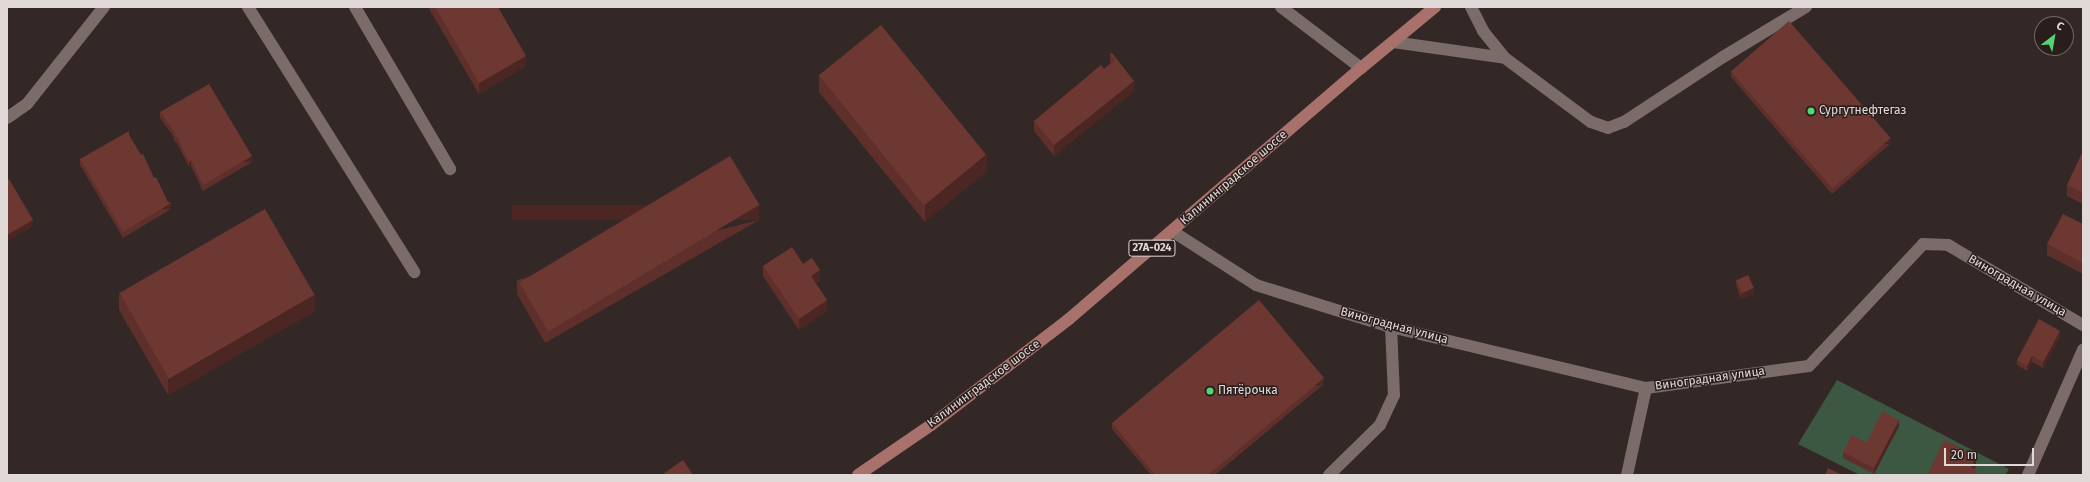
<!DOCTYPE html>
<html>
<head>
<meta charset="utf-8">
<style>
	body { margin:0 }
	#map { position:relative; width:2090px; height:482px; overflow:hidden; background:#342826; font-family:"Fira Sans",sans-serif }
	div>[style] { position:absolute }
	.green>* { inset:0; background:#3d5842 }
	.lane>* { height:12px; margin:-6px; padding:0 6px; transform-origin:6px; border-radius:6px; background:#7b6c6a }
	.street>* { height:12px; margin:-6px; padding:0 6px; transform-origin:6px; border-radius:6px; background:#7b6c6a }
	.primary>* { height:12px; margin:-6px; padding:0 6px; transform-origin:6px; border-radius:6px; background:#a9716b }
	.wall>* { inset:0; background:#5e2f2b }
	.shaded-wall>* { inset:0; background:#4c2623; transform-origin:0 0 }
	.building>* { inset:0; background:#6d3732; transform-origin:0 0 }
	.dots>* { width:11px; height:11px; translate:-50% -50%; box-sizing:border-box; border:2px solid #2a1e1d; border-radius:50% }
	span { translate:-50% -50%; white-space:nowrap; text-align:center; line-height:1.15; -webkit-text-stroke:3px #2a1e1d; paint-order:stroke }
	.shield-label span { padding:1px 3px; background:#2a1e1d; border:1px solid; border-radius:3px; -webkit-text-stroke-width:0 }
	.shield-label { font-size:11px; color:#e1d9d7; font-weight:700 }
	.poi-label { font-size:12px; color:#e1d9d7 }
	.left { translate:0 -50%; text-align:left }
	.street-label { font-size:12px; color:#e1d9d7 }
	.frame { position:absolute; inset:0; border:8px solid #e1d9d7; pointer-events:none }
	.north { position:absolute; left:2034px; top:16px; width:40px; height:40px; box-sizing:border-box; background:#2a1e1d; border:1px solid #736967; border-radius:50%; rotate:31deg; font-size:11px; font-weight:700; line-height:16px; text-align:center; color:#e1d9d7 }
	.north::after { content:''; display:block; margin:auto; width:14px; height:18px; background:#52d673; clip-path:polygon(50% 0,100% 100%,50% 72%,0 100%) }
	.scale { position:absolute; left:1944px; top:448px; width:90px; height:18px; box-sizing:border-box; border:2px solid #e1d9d7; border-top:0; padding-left:5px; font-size:12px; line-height:14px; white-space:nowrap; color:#e1d9d7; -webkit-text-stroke:3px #2a1e1d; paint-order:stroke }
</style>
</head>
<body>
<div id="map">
	<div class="green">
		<div style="clip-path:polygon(1837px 380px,2009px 469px,2005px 475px,1860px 475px,1798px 444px)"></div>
	</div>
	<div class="lane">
		<div style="left:248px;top:7px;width:313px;rotate:57.9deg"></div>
		<div style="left:355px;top:7px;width:188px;rotate:59.6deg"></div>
		<div style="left:1471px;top:7px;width:27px;rotate:63deg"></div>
		<div style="left:1483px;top:31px;width:35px;rotate:51deg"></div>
		<div style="left:1505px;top:58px;width:107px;rotate:36.7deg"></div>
		<div style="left:1591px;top:122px;width:18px;rotate:19deg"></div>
		<div style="left:1608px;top:128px;width:17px;rotate:-21deg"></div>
		<div style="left:1624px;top:122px;width:118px;rotate:-33.3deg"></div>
		<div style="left:1723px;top:57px;width:97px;rotate:-31.1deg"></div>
		<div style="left:1393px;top:42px;width:113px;rotate:8.1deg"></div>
		<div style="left:7px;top:118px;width:24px;rotate:-35deg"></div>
		<div style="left:27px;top:104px;width:124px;rotate:-51.6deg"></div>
		<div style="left:1329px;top:475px;width:71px;rotate:-44.4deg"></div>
		<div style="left:1380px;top:425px;width:33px;rotate:-65deg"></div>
		<div style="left:1394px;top:395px;width:68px;rotate:-92.5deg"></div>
		<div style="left:1627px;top:475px;width:89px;rotate:-77.7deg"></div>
	</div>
	<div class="street">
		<div style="left:1281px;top:7px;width:101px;rotate:37.3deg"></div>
		<div style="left:1172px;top:231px;width:100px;rotate:32.7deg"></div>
		<div style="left:1256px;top:285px;width:141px;rotate:17.3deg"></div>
		<div style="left:1391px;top:327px;width:262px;rotate:13.5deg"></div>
		<div style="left:1646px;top:388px;width:164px;rotate:-7.7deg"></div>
		<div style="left:1809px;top:366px;width:167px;rotate:-46.9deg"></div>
		<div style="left:1923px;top:244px;width:25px;rotate:2deg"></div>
		<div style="left:1948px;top:245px;width:157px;rotate:30.7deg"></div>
		<div style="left:2028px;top:475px;width:137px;rotate:-66.3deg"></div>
	</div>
	<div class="primary">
		<div style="left:858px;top:475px;width:88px;rotate:-34.4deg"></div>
		<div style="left:931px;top:425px;width:174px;rotate:-37.5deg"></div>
		<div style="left:1069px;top:319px;width:385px;rotate:-40.7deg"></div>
		<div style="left:1361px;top:68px;width:96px;rotate:-39.5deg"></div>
	</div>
	<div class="wall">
		<div style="clip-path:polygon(428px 7px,498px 7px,526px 66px,479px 94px)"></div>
		<div style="clip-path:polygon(1112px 53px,1134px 91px,1054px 156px,1034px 131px,1034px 121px,1110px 64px,1110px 54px)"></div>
		<div style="clip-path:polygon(1731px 72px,1890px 144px,1832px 194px,1731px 77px)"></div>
		<div style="clip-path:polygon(819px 76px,987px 171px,925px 222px,819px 92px)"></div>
		<div style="clip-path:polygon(160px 112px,252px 162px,203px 191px,191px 166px,189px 167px,177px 143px,174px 141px,174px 137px,160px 118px)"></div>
		<div style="clip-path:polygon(129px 135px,154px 178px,171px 209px,123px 238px,80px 165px,80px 159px)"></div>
		<div style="clip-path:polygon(2083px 151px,2083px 204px,2067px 196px,2067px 185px)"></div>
		<div style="clip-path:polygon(759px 220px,545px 343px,517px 294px,517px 280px)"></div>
		<div style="clip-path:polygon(2083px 224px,2083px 274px,2047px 255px,2047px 244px)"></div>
		<div style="clip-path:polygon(803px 264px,820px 281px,816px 283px,827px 311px,799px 330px,763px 276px,763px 266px)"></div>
		<div style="clip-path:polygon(1736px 279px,1754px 294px,1741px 299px,1736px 285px)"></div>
		<div style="clip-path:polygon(119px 293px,315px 311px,168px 395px,119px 310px)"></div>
		<div style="clip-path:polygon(2060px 337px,2043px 368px,2032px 362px,2027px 371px,2017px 365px,2017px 360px)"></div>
		<div style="clip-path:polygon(1324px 384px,1215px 475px,1151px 475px,1112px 429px,1112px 423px)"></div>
		<div style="clip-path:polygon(1899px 426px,1874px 474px,1843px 458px,1843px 452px,1867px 443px)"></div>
	</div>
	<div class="shaded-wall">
		<div style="clip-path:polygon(526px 56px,526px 66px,479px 94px,479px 83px)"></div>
		<div style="clip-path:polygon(1134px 81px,1134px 91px,1054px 156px,1054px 145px)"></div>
		<div style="left:1890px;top:138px;width:6px;height:77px;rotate:90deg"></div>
		<div style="clip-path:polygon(987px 154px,987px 171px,925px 222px,925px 205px)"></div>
		<div style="left:252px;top:156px;width:6px;height:57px;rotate:90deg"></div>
		<div style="clip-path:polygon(191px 160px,191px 166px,189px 167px,189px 162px)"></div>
		<div style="left:171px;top:203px;width:6px;height:56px;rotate:90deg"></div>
		<div style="left:759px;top:205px;width:15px;height:247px;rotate:90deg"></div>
		<div style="clip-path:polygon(33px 220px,33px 226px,7px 241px,7px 235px)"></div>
		<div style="clip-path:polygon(820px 270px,820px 281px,811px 287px,811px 276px)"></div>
		<div style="clip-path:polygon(1754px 288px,1754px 294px,1741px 299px,1741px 293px)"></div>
		<div style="clip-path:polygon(315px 294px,315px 311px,168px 395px,168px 379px)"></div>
		<div style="clip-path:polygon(827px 300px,827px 311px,799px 330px,799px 319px)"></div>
		<div style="clip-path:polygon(2060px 331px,2060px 337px,2043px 368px,2043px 362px)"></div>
		<div style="clip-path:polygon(2032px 356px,2032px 362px,2027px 371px,2027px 366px)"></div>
		<div style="left:1324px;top:378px;width:6px;height:151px;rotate:90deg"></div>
		<div style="clip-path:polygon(1899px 420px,1899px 426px,1874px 474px,1874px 468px)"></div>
		<div style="clip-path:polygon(1976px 455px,1976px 466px,1972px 475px,1971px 467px)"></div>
	</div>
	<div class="building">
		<div style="clip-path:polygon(435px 7px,498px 7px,526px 56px,479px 83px)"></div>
		<div style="left:1789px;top:21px;width:155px;height:77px;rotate:49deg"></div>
		<div style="left:881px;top:25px;width:167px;height:80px;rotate:51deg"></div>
		<div style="clip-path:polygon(1112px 53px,1134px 81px,1054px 145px,1034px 121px,1101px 65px,1104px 69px,1115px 60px,1110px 54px)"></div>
		<div style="clip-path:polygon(209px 84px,252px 156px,203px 185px,191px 160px,189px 162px,177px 137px,174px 136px,176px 134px,160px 112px)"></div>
		<div style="clip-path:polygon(129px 131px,129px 135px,141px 155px,143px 154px,154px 178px,156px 177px,168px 202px,171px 203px,123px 232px,80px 159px)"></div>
		<div style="clip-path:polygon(2083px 151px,2083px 193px,2067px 185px)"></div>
		<div style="left:730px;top:156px;width:57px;height:246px;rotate:59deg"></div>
		<div style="clip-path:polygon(9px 179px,33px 220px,7px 235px,7px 180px)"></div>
		<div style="left:265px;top:209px;width:99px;height:168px;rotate:60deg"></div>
		<div style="clip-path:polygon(2063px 214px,2083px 224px,2083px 263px,2047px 244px)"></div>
		<div style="clip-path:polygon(792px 247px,803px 264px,812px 258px,820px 270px,811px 276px,827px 300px,799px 319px,763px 266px)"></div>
		<div style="left:1748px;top:275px;width:14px;height:13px;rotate:65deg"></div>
		<div style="clip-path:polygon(1259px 300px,1324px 378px,1208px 475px,1155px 475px,1112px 423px)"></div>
		<div style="clip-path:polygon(2039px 319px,2060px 331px,2043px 362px,2032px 356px,2027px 366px,2017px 360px)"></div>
		<div style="clip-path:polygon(1882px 411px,1899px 420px,1874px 468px,1843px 452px,1852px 435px,1867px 443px)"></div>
		<div style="clip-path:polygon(1944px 440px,1976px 455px,1971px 467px,1977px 470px,1975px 475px,1931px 475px,1928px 474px)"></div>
		<div style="clip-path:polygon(683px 460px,693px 475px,662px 475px)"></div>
		<div style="clip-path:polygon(1828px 468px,1842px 475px,1825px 475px)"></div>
	</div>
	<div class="dots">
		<div style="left:1811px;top:111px;background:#52d673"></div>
		<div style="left:1210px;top:391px;background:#52d673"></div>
	</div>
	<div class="shield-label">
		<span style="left:1152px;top:248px">27А-024</span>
	</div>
	<div class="poi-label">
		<span class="left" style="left:1819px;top:111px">Сургутнефтегаз</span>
		<span class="left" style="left:1218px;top:391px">Пятёрочка</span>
	</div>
	<div class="street-label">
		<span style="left:1234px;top:178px;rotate:-41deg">Калининградское шоссе</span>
		<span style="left:2017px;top:286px;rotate:30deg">Виноградная улица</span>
		<span style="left:1394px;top:326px;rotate:15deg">Виноградная улица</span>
		<span style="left:1710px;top:379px;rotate:-8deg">Виноградная улица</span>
		<span style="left:984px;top:384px;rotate:-37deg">Калининградское шоссе</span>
	</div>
	<div class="frame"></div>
	<div class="north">С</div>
	<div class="scale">20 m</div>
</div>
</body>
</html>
